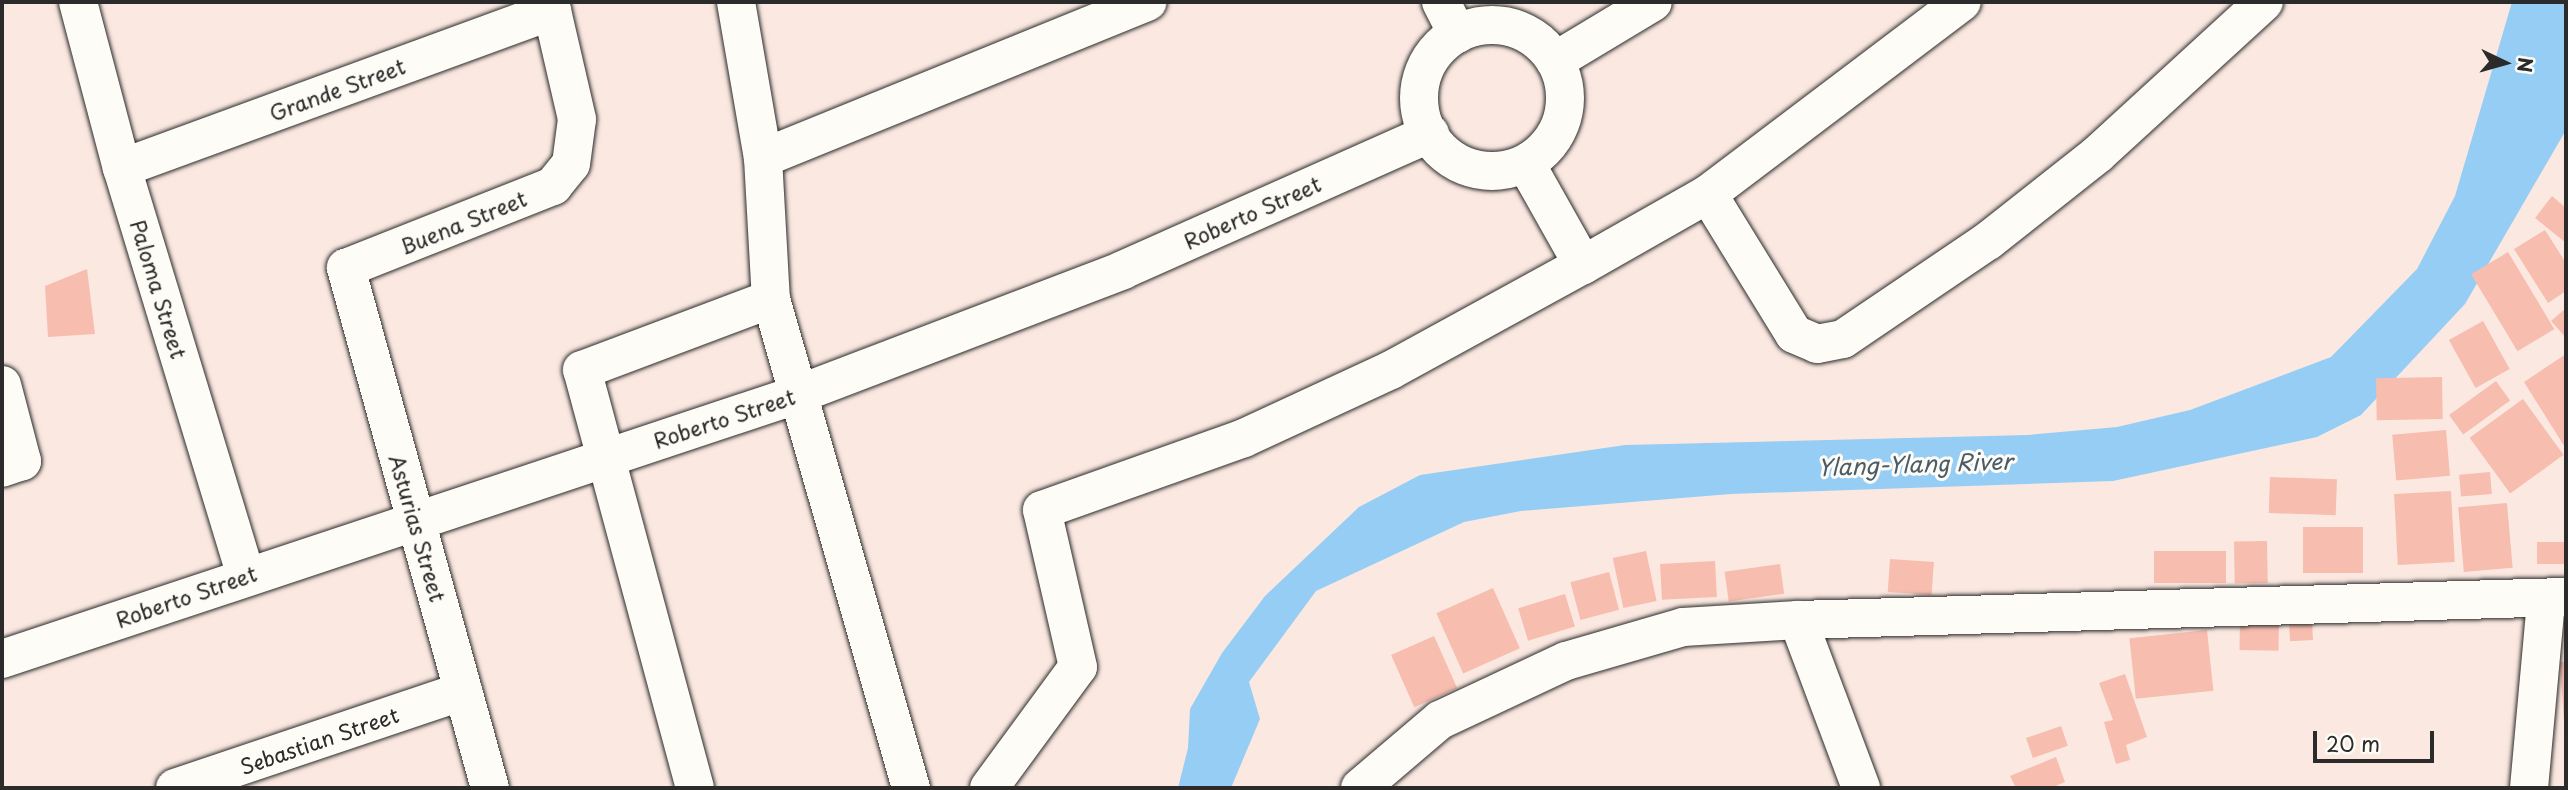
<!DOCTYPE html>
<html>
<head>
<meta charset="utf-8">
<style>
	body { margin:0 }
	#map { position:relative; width:2568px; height:790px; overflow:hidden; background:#fbe9e1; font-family:"Playpen Sans",sans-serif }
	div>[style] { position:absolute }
	.water>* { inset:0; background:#96cdf5 }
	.building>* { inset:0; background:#f7bdaf; transform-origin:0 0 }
	.roads { filter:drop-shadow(0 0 2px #2b2b2b) drop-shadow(0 0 2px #2b2b2b) }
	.street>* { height:38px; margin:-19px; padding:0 19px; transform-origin:19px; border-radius:19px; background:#fdfcf7 }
	.street>.ring { margin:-19px; padding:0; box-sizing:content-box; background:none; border:38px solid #fdfcf7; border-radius:50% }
	.secondary>* { height:38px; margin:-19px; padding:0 19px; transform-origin:19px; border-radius:19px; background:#fdfcf7 }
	span { translate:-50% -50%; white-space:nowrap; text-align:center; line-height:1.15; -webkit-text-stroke:6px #fdfcf7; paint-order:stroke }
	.street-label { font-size:21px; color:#2b2b2b }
	.water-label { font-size:23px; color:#4b5c68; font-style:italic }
	.frame { position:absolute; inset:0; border:4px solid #2b2b2b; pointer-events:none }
	.north { position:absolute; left:2470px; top:28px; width:70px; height:70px; -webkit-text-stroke:5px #fdfcf7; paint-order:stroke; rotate:95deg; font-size:19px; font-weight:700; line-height:28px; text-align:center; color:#2b2b2b }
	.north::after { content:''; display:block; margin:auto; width:24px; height:32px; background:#2b2b2b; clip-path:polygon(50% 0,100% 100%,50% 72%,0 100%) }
	.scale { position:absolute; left:2313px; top:731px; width:121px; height:32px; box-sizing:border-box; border:4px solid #2b2b2b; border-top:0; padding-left:9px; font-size:21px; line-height:24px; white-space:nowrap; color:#2b2b2b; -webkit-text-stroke:5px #fdfcf7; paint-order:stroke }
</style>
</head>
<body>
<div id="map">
	<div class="water">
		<div style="clip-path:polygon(2512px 2px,2566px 2px,2566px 130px,2465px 304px,2361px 415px,2317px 437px,2113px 481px,1731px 494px,1521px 511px,1464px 522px,1316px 591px,1249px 682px,1260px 719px,1231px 788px,1178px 788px,1188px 748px,1190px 709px,1222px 653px,1265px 596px,1359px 507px,1420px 475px,1625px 445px,2027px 435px,2117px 427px,2190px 410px,2331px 357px,2417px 269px,2455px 196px)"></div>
	</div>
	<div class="building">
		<div style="clip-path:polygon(2552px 196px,2566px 208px,2566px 243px,2535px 218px)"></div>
		<div style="clip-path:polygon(2545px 230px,2566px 263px,2566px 291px,2548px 303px,2514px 249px)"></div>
		<div style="left:2508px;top:252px;width:90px;height:43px;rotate:59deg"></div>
		<div style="clip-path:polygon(87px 269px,95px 334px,48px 337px,45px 286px)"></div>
		<div style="clip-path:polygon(2566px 308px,2566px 338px,2551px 321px)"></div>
		<div style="left:2483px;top:321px;width:55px;height:39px;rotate:61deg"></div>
		<div style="clip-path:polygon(2566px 354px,2566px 449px,2524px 382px)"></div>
		<div style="left:2442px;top:377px;width:42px;height:66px;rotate:89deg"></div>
		<div style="left:2496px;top:381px;width:24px;height:58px;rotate:54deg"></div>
		<div style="left:2523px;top:399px;width:69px;height:66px;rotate:54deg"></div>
		<div style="left:2446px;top:430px;width:46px;height:54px;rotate:85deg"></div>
		<div style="left:2490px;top:472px;width:22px;height:31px;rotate:85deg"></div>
		<div style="left:2270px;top:477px;width:67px;height:36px;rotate:2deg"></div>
		<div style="left:2451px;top:491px;width:71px;height:57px;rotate:87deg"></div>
		<div style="left:2507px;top:503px;width:65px;height:49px;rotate:85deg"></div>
		<div style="left:2363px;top:527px;width:46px;height:60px;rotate:90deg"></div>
		<div style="left:2267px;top:541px;width:42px;height:33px;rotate:89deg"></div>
		<div style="left:2537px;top:542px;width:29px;height:22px"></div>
		<div style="left:1646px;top:551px;width:51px;height:34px;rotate:78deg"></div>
		<div style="left:2154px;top:551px;width:72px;height:32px"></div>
		<div style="left:1890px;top:559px;width:44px;height:33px;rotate:4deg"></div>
		<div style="left:1715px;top:561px;width:36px;height:55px;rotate:87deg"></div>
		<div style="left:1780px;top:564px;width:30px;height:56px;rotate:82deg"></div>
		<div style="left:1609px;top:572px;width:39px;height:40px;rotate:75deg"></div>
		<div style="left:1493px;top:588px;width:66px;height:62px;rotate:66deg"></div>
		<div style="left:1565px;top:594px;width:34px;height:49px;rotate:73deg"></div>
		<div style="left:2240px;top:619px;width:39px;height:31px;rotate:1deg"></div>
		<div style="left:2312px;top:621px;width:19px;height:23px;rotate:87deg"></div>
		<div style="left:2207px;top:630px;width:61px;height:78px;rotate:84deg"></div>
		<div style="left:1434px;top:636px;width:57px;height:47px;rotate:66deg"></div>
		<div style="clip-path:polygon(2560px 662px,2566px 662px,2566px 723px,2564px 723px)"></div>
		<div style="clip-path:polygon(2125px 674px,2147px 737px,2126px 745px,2130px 760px,2116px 764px,2104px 722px,2113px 720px,2099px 683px)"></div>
		<div style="left:2061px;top:726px;width:21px;height:37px;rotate:71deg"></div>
		<div style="clip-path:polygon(2056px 757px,2065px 782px,2051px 788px,2016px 788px,2010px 776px)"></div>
	</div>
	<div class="roads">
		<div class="street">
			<div style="left:78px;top:2px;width:172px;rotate:75.2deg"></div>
			<div style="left:122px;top:168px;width:426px;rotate:73.1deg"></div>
			<div style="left:736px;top:2px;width:158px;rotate:80.2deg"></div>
			<div style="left:763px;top:158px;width:141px;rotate:86.8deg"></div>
			<div style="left:771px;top:299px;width:509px;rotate:74.02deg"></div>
			<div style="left:1441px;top:2px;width:36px;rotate:63deg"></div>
			<div class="ring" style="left:1419px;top:25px;width:108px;height:108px"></div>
			<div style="left:1555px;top:61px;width:114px;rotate:-31deg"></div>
			<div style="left:763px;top:158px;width:415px;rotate:-22.1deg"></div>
			<div style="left:1526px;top:164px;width:116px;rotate:60.6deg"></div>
			<div style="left:122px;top:168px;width:458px;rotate:-20.1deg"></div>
			<div style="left:1708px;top:194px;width:164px;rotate:58.4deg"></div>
			<div style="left:1794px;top:334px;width:25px;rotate:23deg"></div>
			<div style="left:1817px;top:344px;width:26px;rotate:-11deg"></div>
			<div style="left:1843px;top:339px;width:175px;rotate:-34.1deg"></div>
			<div style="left:1988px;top:241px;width:140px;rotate:-38.3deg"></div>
			<div style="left:2098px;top:154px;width:225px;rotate:-42.5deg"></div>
			<div style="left:2px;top:385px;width:79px;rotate:75.3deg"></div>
			<div style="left:22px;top:461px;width:21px;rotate:161deg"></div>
			<div style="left:1798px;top:620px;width:179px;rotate:69.4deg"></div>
			<div style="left:2px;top:659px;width:840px;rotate:-18.39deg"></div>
			<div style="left:799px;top:394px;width:347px;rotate:-20.9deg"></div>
			<div style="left:1123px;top:270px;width:336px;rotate:-24deg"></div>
			<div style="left:175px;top:788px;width:304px;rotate:-18.6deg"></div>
			<div style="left:490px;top:788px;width:540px;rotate:-105.48deg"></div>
			<div style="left:346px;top:268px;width:223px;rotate:-21.6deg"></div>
			<div style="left:553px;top:186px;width:28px;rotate:-51deg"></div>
			<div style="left:571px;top:164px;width:45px;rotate:-82.4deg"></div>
			<div style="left:577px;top:119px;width:120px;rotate:-103deg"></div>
			<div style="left:695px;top:788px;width:433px;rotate:-105.1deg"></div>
			<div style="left:582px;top:370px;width:202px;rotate:-20.6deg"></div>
			<div style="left:989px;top:788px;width:150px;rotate:-53.7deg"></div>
			<div style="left:1078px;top:667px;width:161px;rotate:-102.9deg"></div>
			<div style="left:1042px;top:510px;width:214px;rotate:-19.6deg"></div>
			<div style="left:1244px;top:438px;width:162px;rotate:-24.8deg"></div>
			<div style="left:1391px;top:370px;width:219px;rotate:-28.7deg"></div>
			<div style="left:1583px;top:265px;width:144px;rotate:-29.6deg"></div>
			<div style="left:1708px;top:194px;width:318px;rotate:-37.1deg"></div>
			<div style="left:2529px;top:788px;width:189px;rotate:-84.8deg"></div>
		</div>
		<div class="secondary">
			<div style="left:1360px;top:788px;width:105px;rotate:-40.4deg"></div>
			<div style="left:1440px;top:720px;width:139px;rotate:-25.1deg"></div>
			<div style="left:1566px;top:661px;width:122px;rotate:-16.2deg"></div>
			<div style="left:1683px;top:627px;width:115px;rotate:-3.5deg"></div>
			<div style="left:1798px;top:620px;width:768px;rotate:-1.72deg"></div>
		</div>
	</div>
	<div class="street-label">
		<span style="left:337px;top:89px;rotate:-20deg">Grande Street</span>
		<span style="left:1252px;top:212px;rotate:-24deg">Roberto Street</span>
		<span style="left:463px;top:222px;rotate:-22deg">Buena Street</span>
		<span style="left:159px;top:289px;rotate:73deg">Paloma Street</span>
		<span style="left:724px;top:418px;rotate:-18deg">Roberto Street</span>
		<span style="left:418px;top:528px;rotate:74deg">Asturias Street</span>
		<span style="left:186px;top:596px;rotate:-19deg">Roberto Street</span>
		<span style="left:319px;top:740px;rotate:-19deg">Sebastian Street</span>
	</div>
	<div class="water-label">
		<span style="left:1915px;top:464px;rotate:-2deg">Ylang-Ylang River</span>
	</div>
	<div class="frame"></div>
	<div class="north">N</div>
	<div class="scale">20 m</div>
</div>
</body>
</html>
